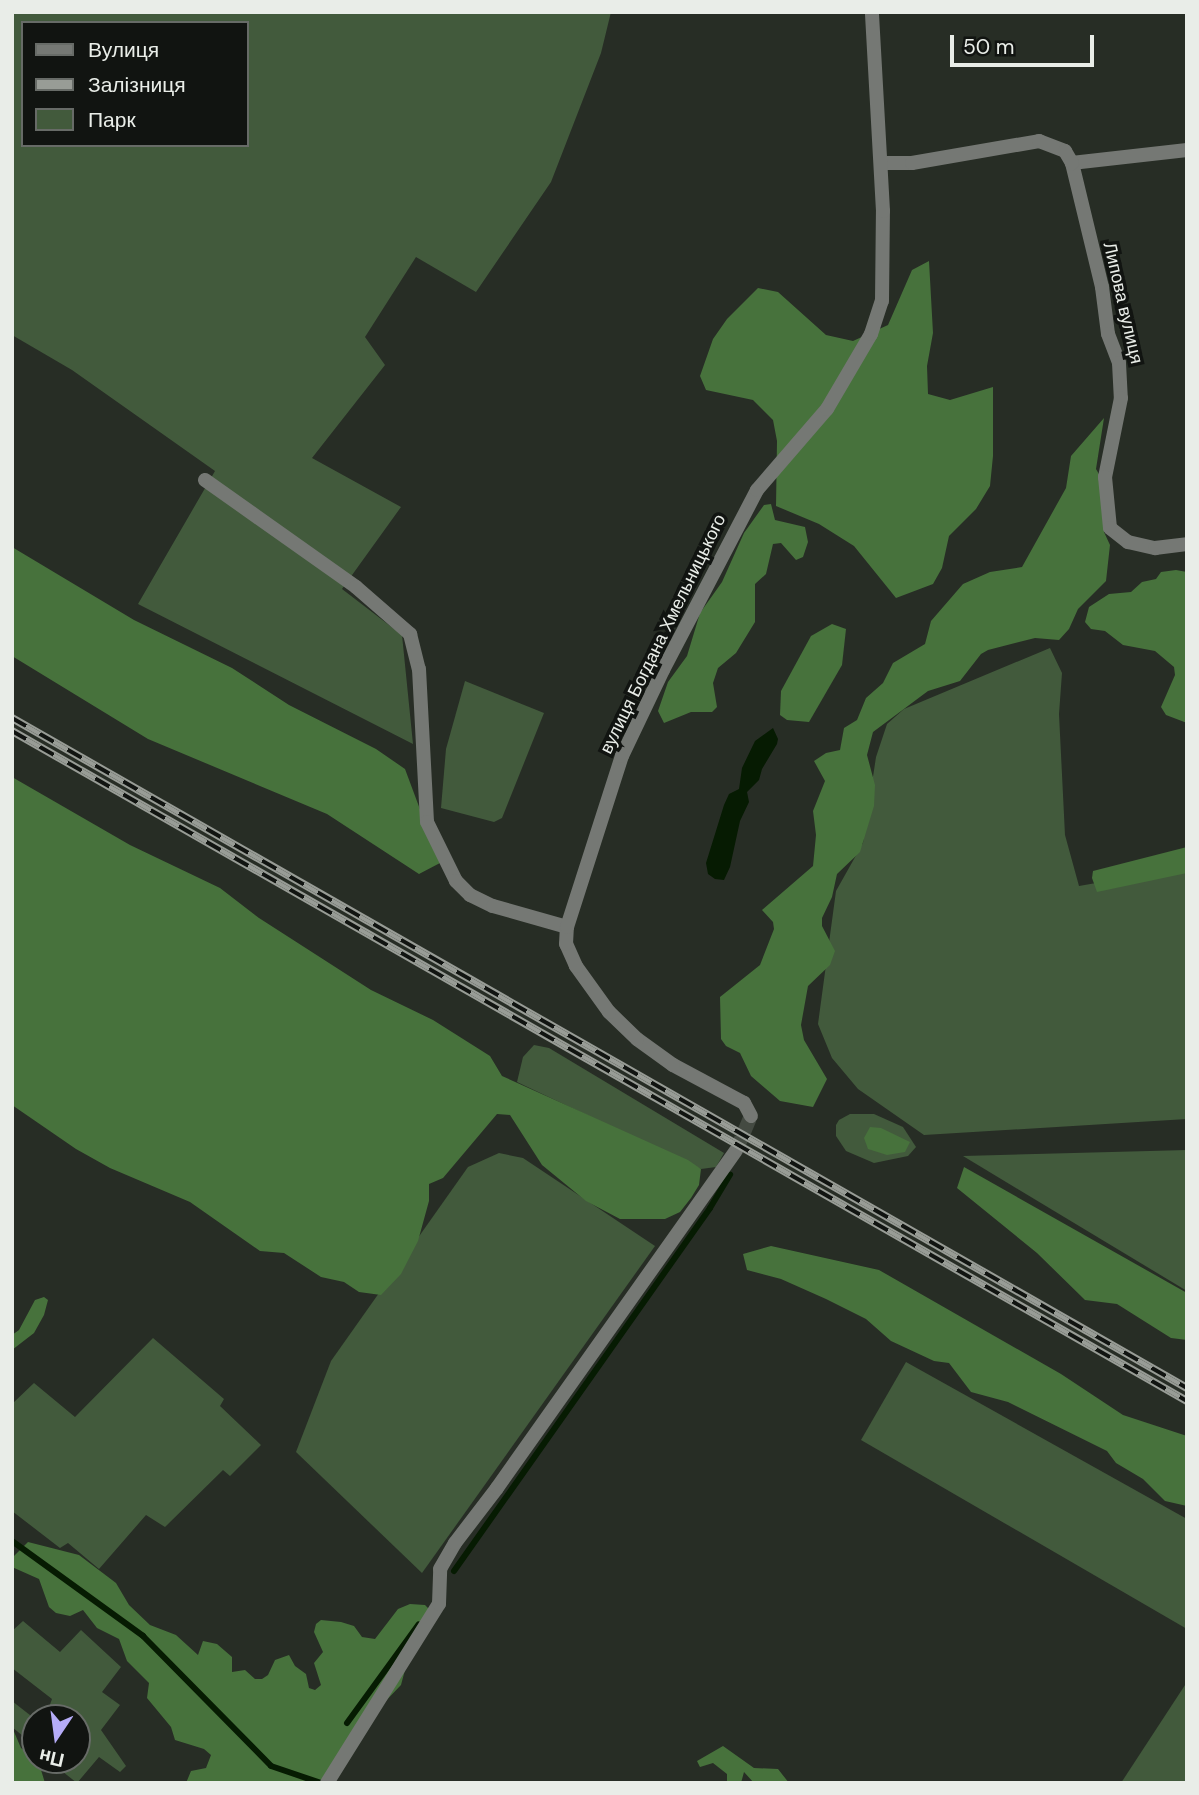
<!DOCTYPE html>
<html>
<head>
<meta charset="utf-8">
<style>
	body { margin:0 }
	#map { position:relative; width:1199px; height:1795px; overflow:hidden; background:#272d25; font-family:"DM Sans",sans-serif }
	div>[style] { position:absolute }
	.green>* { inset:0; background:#425a3c }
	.forest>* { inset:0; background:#47723c }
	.water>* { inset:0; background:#061b02 }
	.stream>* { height:6px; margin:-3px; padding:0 3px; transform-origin:3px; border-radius:3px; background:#061b02 }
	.minor-tunnel>* { height:14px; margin-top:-7px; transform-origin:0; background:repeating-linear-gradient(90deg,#444a42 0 14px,transparent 0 21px) }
	.minor>* { height:14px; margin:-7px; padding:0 7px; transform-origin:7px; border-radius:7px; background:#757874 }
	.rail>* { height:8px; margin-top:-4px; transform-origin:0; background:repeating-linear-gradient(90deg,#111411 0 16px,#989c96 0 32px); box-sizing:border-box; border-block:2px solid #989c96 }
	span { translate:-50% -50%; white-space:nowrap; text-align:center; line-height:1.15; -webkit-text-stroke:7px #111411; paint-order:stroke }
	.street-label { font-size:18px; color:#e9ede8 }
	.frame { position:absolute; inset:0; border:14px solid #e9ede8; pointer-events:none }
	.legend { position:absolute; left:21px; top:21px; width:228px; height:126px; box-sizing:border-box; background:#111411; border:2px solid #676b67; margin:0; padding:9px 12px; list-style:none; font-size:21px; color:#e9ede8 }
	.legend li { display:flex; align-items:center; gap:14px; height:35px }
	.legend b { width:35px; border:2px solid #676b67 }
	.north { position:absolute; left:21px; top:1704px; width:70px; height:70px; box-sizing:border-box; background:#111411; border:2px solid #676b67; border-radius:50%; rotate:193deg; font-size:19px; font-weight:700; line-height:28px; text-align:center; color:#e9ede8 }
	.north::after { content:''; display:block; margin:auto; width:24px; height:32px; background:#b5acf8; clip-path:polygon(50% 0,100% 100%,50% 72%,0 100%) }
	.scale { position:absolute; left:950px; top:35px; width:144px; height:32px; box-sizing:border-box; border:4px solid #e9ede8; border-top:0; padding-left:9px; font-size:21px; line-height:24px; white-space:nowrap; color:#e9ede8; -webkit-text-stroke:5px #111411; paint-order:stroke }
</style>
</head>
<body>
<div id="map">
	<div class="green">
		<div style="clip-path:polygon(evenodd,12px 12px,611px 12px,601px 53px,551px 182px,476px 292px,416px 257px,365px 337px,385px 365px,312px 458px,401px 507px,342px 589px,402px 635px,413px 744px,138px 604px,215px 471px,72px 370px,12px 335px,12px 12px,23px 23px,247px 23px,247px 145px,23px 145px,23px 23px)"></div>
		<div style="clip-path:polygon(1050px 648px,1062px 673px,1059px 714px,1065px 835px,1079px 886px,1187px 867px,1187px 1119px,924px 1135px,858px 1089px,832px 1058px,818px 1024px,836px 891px,863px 843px,876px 757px,887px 724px,904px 709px)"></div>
		<div style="clip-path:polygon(465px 681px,544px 713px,502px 818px,494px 822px,441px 808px,446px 749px)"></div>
		<div style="clip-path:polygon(534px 1045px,549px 1048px,724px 1153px,716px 1167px,701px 1169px,517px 1082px,523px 1057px)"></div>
		<div style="clip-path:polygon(850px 1114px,874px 1114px,903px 1127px,916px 1147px,908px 1156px,874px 1163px,846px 1151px,836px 1136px,836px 1125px,839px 1120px)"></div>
		<div style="clip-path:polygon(1187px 1150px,1187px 1291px,963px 1156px)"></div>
		<div style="clip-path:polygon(499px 1153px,523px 1158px,655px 1246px,422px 1573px,296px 1452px,331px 1361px,468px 1167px)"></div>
		<div style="clip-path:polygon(153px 1338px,224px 1399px,220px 1406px,261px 1445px,230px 1476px,223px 1470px,165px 1527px,146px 1515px,99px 1569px,68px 1543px,60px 1548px,12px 1511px,12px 1404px,34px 1383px,75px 1417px)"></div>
		<div style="clip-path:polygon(906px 1362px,1187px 1519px,1187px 1629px,861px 1440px)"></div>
		<div style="clip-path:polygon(23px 1621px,60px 1652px,81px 1630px,121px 1667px,102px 1692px,120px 1705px,101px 1730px,126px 1766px,120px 1772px,99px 1757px,77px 1783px,53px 1764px,56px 1760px,77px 1760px,77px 1718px,57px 1718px,48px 1710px,52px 1699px,12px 1668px,12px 1631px)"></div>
		<div style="clip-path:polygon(1187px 1682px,1187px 1783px,1121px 1783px)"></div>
		<div style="clip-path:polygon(12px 1701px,35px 1719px,35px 1746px,12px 1727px)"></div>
	</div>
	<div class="forest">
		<div style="clip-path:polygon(929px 261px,933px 333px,927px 366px,928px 394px,950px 400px,993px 387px,993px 456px,990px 486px,976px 509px,949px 536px,942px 568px,933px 584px,896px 598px,854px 546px,819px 524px,776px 506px,777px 441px,773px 420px,753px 400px,706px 390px,700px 376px,713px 339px,727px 319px,758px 288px,778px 292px,826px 335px,853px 341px,888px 325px,912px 270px)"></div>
		<div style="clip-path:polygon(1104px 418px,1096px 469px,1103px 481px,1106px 516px,1104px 532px,1110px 545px,1106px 581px,1078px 609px,1069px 629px,1059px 640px,1035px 638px,988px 650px,981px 654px,960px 681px,928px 691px,873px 732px,867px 755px,875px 785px,874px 806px,860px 852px,837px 874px,832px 897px,822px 918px,822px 926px,835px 951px,830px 965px,808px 986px,801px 1025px,804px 1040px,827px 1079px,813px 1107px,780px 1101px,751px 1076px,740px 1053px,726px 1046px,721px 1039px,720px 997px,760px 965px,774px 929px,773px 922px,762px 910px,813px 866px,816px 835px,813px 811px,825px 781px,814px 761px,826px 753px,840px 750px,844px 728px,857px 720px,866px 698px,883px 683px,893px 663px,925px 644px,931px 621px,963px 584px,990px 572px,1022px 567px,1066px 488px,1071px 456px)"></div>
		<div style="clip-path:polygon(771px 504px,775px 520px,805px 527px,808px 542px,803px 557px,796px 560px,781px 543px,773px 544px,766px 574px,755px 584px,755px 622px,736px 653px,718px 668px,713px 683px,717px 707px,712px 712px,691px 712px,664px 723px,658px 711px,668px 682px,687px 656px,700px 613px,722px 582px,744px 533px,764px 505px)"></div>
		<div style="clip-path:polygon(12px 547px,134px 620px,232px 668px,289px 705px,376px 749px,405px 769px,440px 863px,419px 874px,327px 814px,148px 739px,12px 656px)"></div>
		<div style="clip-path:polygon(1176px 570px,1187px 572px,1187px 723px,1166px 715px,1161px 707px,1175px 675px,1174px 667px,1155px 651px,1123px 645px,1105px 631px,1091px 629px,1085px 622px,1089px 607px,1109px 594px,1131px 592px,1142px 582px,1156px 579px,1161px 572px)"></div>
		<div style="clip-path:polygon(832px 624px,846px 629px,842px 665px,809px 722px,787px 720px,780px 715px,781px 691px,811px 636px)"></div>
		<div style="clip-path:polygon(12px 777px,130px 845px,220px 888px,259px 918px,371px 990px,433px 1020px,490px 1056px,502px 1076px,688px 1160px,701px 1169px,699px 1185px,691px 1198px,680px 1212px,665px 1219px,620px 1219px,586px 1201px,542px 1165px,510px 1115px,497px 1114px,443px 1178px,429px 1184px,429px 1201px,418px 1241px,401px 1274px,381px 1295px,359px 1292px,344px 1282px,321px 1277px,284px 1253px,260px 1251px,190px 1202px,110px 1168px,76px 1149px,12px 1105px)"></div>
		<div style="clip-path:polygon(1187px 847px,1187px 873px,1097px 892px,1092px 878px,1093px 871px)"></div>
		<div style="clip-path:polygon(870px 1127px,881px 1128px,910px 1142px,905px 1152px,887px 1155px,868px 1149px,864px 1138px)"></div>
		<div style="clip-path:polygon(964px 1167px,1187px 1293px,1187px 1340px,1171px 1338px,1117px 1304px,1085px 1300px,1037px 1253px,957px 1188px)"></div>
		<div style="clip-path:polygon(771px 1246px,879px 1270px,1061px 1374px,1123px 1415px,1187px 1436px,1187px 1506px,1165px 1501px,1143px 1479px,1116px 1463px,1107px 1451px,1008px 1402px,971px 1392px,949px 1363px,934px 1361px,891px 1341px,866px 1319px,826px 1299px,781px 1279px,747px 1270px,743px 1254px)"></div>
		<div style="clip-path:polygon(44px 1297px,48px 1300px,44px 1315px,34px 1333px,12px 1350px,12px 1335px,19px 1330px,35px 1300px)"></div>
		<div style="clip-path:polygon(28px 1542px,79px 1555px,116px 1583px,129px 1605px,150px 1625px,176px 1635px,198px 1655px,203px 1641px,217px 1644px,232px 1657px,232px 1672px,245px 1670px,255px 1679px,262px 1679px,268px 1675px,275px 1660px,289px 1655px,295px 1666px,306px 1674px,309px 1688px,315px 1690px,321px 1685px,314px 1663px,323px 1652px,314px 1632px,316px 1624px,321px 1620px,341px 1622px,354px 1626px,362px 1637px,375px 1639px,398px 1609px,410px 1604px,425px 1605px,434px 1614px,410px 1651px,401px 1685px,354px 1734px,339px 1762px,318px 1783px,186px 1783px,191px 1771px,206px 1768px,211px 1755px,204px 1749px,175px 1740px,171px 1727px,147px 1698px,149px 1683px,127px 1661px,119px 1639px,97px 1628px,83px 1610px,70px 1616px,56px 1613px,49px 1607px,39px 1579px,12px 1567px,12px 1558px)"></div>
		<div style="clip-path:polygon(12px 1727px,21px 1748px,38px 1760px,45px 1783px,12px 1783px)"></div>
		<div style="clip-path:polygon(723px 1746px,754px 1768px,778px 1769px,789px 1783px,754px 1783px,744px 1772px,741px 1783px,727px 1783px,727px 1774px,713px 1763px,700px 1767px,697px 1761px)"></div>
	</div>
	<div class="water">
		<div style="clip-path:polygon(773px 728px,778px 739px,777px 744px,762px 769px,759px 780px,747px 792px,749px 802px,740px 821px,730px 867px,724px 880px,715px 879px,708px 874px,706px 863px,724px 805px,729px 794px,739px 789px,742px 768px,755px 741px)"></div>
	</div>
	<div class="stream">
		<div style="left:12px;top:1541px;width:162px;rotate:35.9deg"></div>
		<div style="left:143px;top:1636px;width:182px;rotate:45.4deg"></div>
		<div style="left:271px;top:1766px;width:53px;rotate:18.8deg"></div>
		<div style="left:454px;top:1571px;width:444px;rotate:-54.8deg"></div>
		<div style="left:710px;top:1208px;width:39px;rotate:-59deg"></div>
		<div style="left:347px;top:1723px;width:122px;rotate:-54deg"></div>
	</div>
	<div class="minor-tunnel">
		<div style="left:736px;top:1151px;width:38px;rotate:-67deg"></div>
	</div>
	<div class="minor">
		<div style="left:1187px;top:150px;width:116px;rotate:173.6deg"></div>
		<div style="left:1072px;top:163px;width:128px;rotate:76.4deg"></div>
		<div style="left:1102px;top:287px;width:47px;rotate:82.7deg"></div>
		<div style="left:1108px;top:334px;width:31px;rotate:69deg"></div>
		<div style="left:1119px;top:363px;width:35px;rotate:87deg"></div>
		<div style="left:1121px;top:398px;width:81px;rotate:101.4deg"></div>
		<div style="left:1105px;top:477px;width:51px;rotate:84.4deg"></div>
		<div style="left:1110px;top:528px;width:23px;rotate:38deg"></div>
		<div style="left:1128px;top:542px;width:28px;rotate:13deg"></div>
		<div style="left:1155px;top:548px;width:32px;rotate:-7deg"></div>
		<div style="left:881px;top:163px;width:31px"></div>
		<div style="left:912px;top:163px;width:129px;rotate:-9.8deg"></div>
		<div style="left:1039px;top:141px;width:28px;rotate:21deg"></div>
		<div style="left:1065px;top:151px;width:14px;rotate:60deg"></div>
		<div style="left:205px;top:480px;width:185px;rotate:35.3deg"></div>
		<div style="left:356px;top:587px;width:72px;rotate:41deg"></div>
		<div style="left:410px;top:634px;width:36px;rotate:76deg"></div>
		<div style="left:419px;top:669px;width:153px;rotate:87deg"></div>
		<div style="left:427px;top:822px;width:66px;rotate:63.8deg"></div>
		<div style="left:456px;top:881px;width:20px;rotate:45deg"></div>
		<div style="left:470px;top:895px;width:25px;rotate:26deg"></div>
		<div style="left:493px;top:906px;width:77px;rotate:15.8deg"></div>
		<div style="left:751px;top:1116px;width:15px;rotate:-118deg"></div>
		<div style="left:744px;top:1103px;width:81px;rotate:-151.8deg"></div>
		<div style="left:673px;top:1065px;width:44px;rotate:-144.2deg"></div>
		<div style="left:637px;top:1039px;width:39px;rotate:-136deg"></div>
		<div style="left:609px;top:1012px;width:57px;rotate:-125.7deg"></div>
		<div style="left:576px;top:966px;width:24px;rotate:-114deg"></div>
		<div style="left:566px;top:944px;width:17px;rotate:-87deg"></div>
		<div style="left:567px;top:927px;width:180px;rotate:-72.2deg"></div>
		<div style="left:622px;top:756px;width:95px;rotate:-64.5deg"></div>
		<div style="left:663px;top:670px;width:203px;rotate:-62.4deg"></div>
		<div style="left:757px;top:490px;width:107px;rotate:-49.2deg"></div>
		<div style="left:827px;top:409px;width:87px;rotate:-59.6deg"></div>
		<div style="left:871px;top:334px;width:35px;rotate:-72deg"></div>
		<div style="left:882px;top:301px;width:90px;rotate:-89.4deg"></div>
		<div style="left:883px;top:211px;width:199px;rotate:-93.2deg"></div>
		<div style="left:327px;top:1783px;width:211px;rotate:-58deg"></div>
		<div style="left:439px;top:1604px;width:35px;rotate:-88deg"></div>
		<div style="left:440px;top:1569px;width:30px;rotate:-60deg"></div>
		<div style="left:455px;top:1543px;width:69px;rotate:-52.6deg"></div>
		<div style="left:497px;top:1488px;width:413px;rotate:-54.7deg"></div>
	</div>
	<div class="rail">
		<div style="left:12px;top:718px;width:1353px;rotate:29.69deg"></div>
		<div style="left:12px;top:731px;width:1353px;rotate:29.69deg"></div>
	</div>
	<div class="street-label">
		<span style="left:1123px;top:303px;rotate:77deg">Липова вулиця</span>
		<span style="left:663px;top:634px;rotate:-64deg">вулиця Богдана Хмельницького</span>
	</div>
	<div class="frame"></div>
	<ul class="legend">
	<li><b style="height:9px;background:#757874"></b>Вулиця</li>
	<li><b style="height:9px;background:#989c96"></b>Залізниця</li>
	<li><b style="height:19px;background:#425a3c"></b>Парк</li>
	</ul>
	<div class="north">Пн</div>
	<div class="scale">50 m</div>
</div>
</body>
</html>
